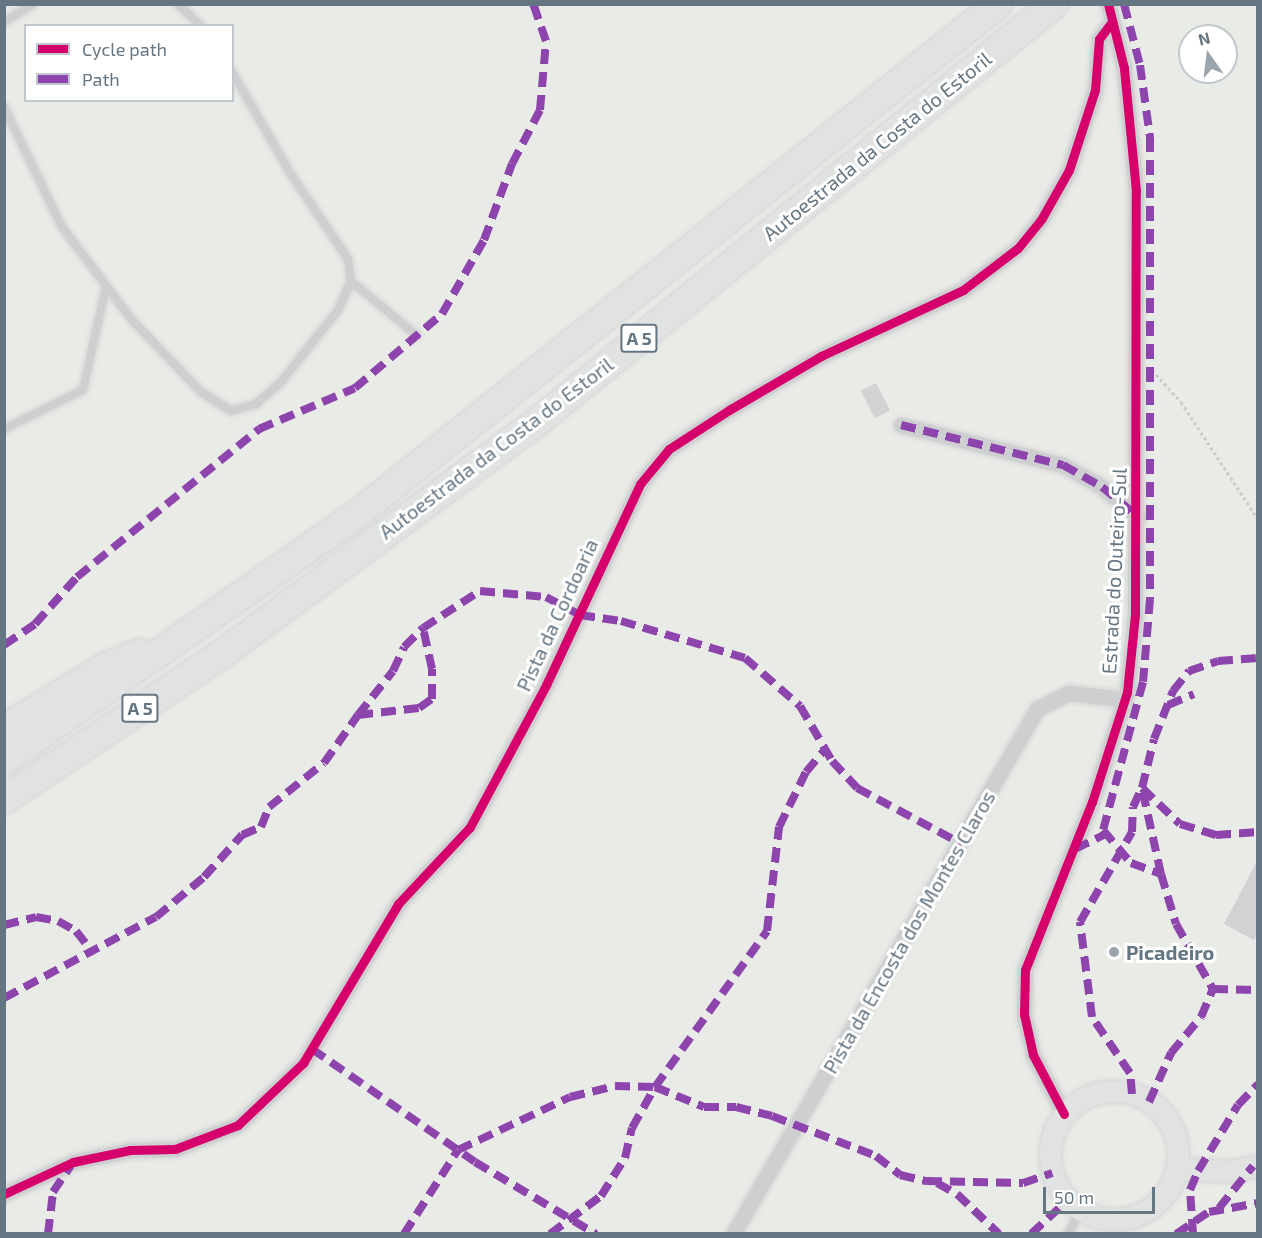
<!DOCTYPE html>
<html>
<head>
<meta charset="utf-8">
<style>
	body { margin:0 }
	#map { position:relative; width:1262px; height:1238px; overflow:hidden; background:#f9f9f9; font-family:"Exo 2",sans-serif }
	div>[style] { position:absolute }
	.green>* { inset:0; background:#e8ebe6 }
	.building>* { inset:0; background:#d0d2d3; transform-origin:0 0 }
	.path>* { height:3px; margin-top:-1.5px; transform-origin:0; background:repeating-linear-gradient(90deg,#cbcccd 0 3px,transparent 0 6px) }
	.roads { filter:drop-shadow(0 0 2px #d5d6d7) drop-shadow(0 0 2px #d5d6d7) }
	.lane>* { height:8px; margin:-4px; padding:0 4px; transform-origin:4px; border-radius:4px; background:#cecfd0 }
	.street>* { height:15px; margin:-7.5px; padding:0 7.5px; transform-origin:7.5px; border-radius:7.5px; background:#cecfd0 }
	.secondary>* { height:21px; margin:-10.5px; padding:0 10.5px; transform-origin:10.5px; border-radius:10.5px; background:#e1e2e2 }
	.secondary>.ring { margin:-10.5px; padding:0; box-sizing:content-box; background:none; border:21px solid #e1e2e2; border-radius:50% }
	.highway>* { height:27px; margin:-13.5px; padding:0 13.5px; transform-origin:13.5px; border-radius:13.5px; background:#e1e2e2 }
	.quiet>* { height:8px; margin-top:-4px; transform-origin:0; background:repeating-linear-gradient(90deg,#8e44ad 0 15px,transparent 0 23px) }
	.cycleway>* { height:9px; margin:-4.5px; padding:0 4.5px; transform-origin:4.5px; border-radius:4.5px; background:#d6006c }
	.dots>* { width:16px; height:16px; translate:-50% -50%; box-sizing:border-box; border:3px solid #fff; border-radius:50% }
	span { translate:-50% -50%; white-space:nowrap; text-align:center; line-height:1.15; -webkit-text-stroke:6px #fff; paint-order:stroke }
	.shield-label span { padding:2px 4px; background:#fff; border:2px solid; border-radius:4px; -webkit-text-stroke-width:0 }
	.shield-label { font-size:18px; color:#657683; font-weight:700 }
	.street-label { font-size:20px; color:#657683 }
	.poi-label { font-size:20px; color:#657683; font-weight:700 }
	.left { translate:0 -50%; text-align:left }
	.frame { position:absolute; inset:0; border:6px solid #657683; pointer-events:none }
	.legend { position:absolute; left:24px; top:24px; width:210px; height:78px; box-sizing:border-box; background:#fff; border:2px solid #c1c8cd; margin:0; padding:8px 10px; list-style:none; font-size:18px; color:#657683 }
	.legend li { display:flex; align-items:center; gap:12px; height:30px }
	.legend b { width:30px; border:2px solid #c1c8cd }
	.north { position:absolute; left:1178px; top:24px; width:60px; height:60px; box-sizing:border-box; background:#fff; border:2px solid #c1c8cd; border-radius:50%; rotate:346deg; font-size:16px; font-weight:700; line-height:24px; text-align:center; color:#657683 }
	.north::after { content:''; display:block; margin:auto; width:21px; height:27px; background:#99a4ac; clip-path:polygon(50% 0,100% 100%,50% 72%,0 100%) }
	.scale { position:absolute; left:1043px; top:1187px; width:112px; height:27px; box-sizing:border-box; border:3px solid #657683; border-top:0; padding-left:8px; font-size:18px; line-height:21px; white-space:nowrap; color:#657683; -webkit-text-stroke:4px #fff; paint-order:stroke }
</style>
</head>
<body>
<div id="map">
	<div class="green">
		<div style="clip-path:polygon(evenodd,4px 5px,1257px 5px,1257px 1233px,5px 1233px,4px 5px,26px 26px,232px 26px,232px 100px,26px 100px,26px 26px,4px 5px,1190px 36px,1226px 36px,1226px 72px,1190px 72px,1190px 36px)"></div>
	</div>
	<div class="building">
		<div style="left:876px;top:383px;width:31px;height:17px;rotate:63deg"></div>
		<div style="clip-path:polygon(1257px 861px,1257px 934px,1254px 940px,1224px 924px)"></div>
	</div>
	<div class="path">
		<div style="left:1152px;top:370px;width:43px;rotate:47.8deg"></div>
		<div style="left:1181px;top:402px;width:140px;rotate:56.7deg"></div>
	</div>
	<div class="roads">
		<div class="lane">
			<div style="left:178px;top:4px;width:32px;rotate:44deg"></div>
			<div style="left:4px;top:22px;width:34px;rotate:-32deg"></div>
			<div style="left:4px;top:107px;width:133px;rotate:64.2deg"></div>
			<div style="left:62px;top:227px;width:116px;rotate:53deg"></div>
			<div style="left:132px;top:320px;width:100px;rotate:46.2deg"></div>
			<div style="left:201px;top:392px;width:36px;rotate:32deg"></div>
			<div style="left:231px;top:411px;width:26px;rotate:-16deg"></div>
			<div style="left:256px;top:404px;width:33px;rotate:-41deg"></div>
			<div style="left:281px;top:382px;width:92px;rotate:-51.6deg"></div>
			<div style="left:338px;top:310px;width:32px;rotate:-66deg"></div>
			<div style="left:351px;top:281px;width:22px;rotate:-98deg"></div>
			<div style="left:348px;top:259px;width:100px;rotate:-124deg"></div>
			<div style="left:292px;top:176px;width:120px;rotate:-120deg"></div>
			<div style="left:351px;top:281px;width:85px;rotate:39.7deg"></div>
			<div style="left:4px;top:429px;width:88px;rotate:-26.3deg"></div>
			<div style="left:83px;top:390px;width:107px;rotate:-77.5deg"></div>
			<div style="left:1068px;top:1234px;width:27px;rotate:-62deg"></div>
		</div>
		<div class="street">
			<div style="left:901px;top:425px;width:167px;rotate:13.9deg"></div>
			<div style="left:1063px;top:465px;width:45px;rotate:29.4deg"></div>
			<div style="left:1102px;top:487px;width:47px;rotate:39.8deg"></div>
			<div style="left:1064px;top:1114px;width:67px;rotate:-117.7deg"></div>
			<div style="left:1033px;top:1055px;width:42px;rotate:-102.4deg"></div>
			<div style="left:1024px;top:1014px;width:44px;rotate:-88.7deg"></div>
			<div style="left:1025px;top:970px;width:181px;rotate:-68.3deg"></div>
			<div style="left:1092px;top:802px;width:115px;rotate:-72.3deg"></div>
			<div style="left:1127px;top:692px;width:78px;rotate:-84.1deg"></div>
			<div style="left:1135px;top:614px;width:423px;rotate:-89.9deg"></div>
			<div style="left:1136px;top:191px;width:124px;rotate:-95.6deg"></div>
			<div style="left:1124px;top:68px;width:66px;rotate:-104deg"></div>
			<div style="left:4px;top:1194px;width:76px;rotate:-24.9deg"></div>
			<div style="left:73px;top:1162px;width:58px;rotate:-11.9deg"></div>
			<div style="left:130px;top:1150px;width:45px;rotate:-1.3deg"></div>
			<div style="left:175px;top:1149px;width:67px;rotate:-20.9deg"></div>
			<div style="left:238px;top:1125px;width:90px;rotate:-43.6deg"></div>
			<div style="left:303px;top:1063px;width:185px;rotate:-59.1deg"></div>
			<div style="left:398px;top:904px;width:105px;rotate:-46.9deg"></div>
			<div style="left:470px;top:827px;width:161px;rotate:-61.8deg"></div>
			<div style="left:546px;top:685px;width:222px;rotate:-64.9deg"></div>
			<div style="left:640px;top:484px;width:45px;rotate:-50.4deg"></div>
			<div style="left:669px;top:449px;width:72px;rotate:-33deg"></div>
			<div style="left:729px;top:410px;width:107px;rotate:-30.4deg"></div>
			<div style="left:821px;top:356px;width:157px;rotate:-24.9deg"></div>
			<div style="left:963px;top:290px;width:69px;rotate:-37.4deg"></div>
			<div style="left:1018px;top:248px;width:38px;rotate:-51deg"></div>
			<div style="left:1042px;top:218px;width:55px;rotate:-60.6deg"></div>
			<div style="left:1069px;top:170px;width:84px;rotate:-72deg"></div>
			<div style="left:1095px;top:90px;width:51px;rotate:-85.5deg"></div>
			<div style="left:1099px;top:39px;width:21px;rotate:-53deg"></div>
			<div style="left:733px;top:1234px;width:607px;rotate:-59.93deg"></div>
			<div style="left:1037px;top:709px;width:35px;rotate:-27deg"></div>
			<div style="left:1068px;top:693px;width:56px;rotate:6.1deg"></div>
		</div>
		<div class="secondary">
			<div class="ring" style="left:1050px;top:1091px;width:107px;height:107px"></div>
			<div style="left:1176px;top:1169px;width:57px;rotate:2deg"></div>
			<div style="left:1233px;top:1171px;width:26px;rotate:-13deg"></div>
		</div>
		<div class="highway">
			<div style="left:4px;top:728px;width:117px;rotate:-31.4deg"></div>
			<div style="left:104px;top:667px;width:38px;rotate:-23deg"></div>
			<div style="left:4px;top:760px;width:427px;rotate:-34.9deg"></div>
			<div style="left:354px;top:516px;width:822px;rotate:-38.53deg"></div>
			<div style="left:4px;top:799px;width:262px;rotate:-33.8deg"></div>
			<div style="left:222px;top:653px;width:393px;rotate:-36.4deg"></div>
			<div style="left:538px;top:420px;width:662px;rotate:-38.93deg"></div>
		</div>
	</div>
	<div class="quiet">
		<div style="left:1124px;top:4px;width:63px;rotate:75.3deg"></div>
		<div style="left:1140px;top:65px;width:73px;rotate:82.1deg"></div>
		<div style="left:1150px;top:137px;width:462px;rotate:90deg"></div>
		<div style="left:1150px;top:599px;width:83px;rotate:94.8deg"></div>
		<div style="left:1143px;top:682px;width:153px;rotate:105.1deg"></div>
		<div style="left:1103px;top:830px;width:43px;rotate:49.7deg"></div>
		<div style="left:1131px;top:863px;width:32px;rotate:20deg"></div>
		<div style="left:1161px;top:874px;width:52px;rotate:73.3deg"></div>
		<div style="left:1176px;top:924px;width:75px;rotate:60.4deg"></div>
		<div style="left:901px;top:425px;width:167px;rotate:13.9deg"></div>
		<div style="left:1063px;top:465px;width:45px;rotate:29.4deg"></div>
		<div style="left:1102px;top:487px;width:45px;rotate:39.6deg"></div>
		<div style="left:4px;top:645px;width:37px;rotate:-34deg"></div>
		<div style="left:35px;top:624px;width:63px;rotate:-48.2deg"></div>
		<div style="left:77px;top:577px;width:235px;rotate:-39.1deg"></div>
		<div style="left:259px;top:429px;width:104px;rotate:-23.1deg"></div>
		<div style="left:355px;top:388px;width:114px;rotate:-40.4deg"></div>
		<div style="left:442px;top:314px;width:85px;rotate:-60.4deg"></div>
		<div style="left:484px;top:240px;width:81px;rotate:-69.8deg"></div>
		<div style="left:512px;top:164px;width:61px;rotate:-62.6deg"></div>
		<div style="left:540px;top:110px;width:69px;rotate:-85deg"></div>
		<div style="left:546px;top:41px;width:39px;rotate:-109deg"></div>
		<div style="left:1168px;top:705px;width:28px;rotate:-23deg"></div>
		<div style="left:358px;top:715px;width:56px;rotate:-51.5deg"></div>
		<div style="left:393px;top:671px;width:26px;rotate:-65deg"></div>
		<div style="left:404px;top:647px;width:27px;rotate:-45deg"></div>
		<div style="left:1075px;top:849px;width:32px;rotate:-26deg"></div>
		<div style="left:1161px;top:874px;width:88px;rotate:-102.5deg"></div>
		<div style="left:1142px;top:788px;width:50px;rotate:-76.2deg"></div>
		<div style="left:1154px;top:739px;width:52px;rotate:-68.4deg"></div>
		<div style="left:1173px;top:691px;width:26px;rotate:-51deg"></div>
		<div style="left:1189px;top:671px;width:31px;rotate:-19deg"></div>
		<div style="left:1218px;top:661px;width:40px;rotate:-4.3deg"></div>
		<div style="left:4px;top:925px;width:33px;rotate:-14deg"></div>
		<div style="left:36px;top:917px;width:22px;rotate:10deg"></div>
		<div style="left:58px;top:921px;width:21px;rotate:29deg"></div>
		<div style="left:76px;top:931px;width:28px;rotate:52deg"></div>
		<div style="left:1213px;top:989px;width:45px;rotate:1.3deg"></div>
		<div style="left:4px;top:998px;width:172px;rotate:-28.1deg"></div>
		<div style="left:156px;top:917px;width:62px;rotate:-39.8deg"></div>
		<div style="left:204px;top:877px;width:57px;rotate:-47.9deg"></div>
		<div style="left:242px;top:835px;width:21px;rotate:-23deg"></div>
		<div style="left:261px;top:827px;width:22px;rotate:-68deg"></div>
		<div style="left:269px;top:807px;width:70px;rotate:-38.7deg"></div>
		<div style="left:324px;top:763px;width:59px;rotate:-54.7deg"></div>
		<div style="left:358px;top:715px;width:61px;rotate:-6.5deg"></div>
		<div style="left:419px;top:708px;width:16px;rotate:-35deg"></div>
		<div style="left:432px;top:699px;width:30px;rotate:-90deg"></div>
		<div style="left:432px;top:669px;width:42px;rotate:-102.4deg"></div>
		<div style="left:423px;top:628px;width:68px;rotate:-33deg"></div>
		<div style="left:480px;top:591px;width:66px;rotate:5.2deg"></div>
		<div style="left:546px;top:597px;width:38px;rotate:28deg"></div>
		<div style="left:580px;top:615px;width:41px;rotate:8.3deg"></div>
		<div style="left:621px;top:621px;width:129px;rotate:16.6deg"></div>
		<div style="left:745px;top:658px;width:73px;rotate:41.1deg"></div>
		<div style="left:800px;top:706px;width:64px;rotate:59.8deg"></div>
		<div style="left:832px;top:761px;width:37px;rotate:47deg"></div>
		<div style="left:857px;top:788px;width:119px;rotate:28.1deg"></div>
		<div style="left:312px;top:1049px;width:198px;rotate:34.7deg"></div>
		<div style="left:475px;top:1162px;width:141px;rotate:30.8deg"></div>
		<div style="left:1132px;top:1094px;width:21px;rotate:-95deg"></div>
		<div style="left:1130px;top:1073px;width:68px;rotate:-124.2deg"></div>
		<div style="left:1092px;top:1017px;width:96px;rotate:-97.2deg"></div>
		<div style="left:1080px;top:922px;width:104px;rotate:-60deg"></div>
		<div style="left:1132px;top:832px;width:25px;rotate:-88deg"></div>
		<div style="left:1133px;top:807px;width:21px;rotate:-65deg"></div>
		<div style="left:1142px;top:788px;width:52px;rotate:43.5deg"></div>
		<div style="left:1180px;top:824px;width:38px;rotate:17deg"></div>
		<div style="left:1216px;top:835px;width:42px;rotate:-4.1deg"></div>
		<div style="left:1149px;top:1102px;width:54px;rotate:-65.8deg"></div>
		<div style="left:1171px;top:1053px;width:47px;rotate:-50.2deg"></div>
		<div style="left:1201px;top:1017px;width:30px;rotate:-67deg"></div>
		<div style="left:937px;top:1183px;width:23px;rotate:29deg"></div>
		<div style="left:957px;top:1194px;width:58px;rotate:43.6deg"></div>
		<div style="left:1219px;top:1208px;width:54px;rotate:-51deg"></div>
		<div style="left:48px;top:1234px;width:42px;rotate:-83.2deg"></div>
		<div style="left:53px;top:1192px;width:32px;rotate:-56deg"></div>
		<div style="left:404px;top:1234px;width:100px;rotate:-57.3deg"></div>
		<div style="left:458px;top:1150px;width:124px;rotate:-25.3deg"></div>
		<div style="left:570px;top:1097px;width:46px;rotate:-13.7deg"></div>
		<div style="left:615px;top:1086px;width:40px;rotate:1.4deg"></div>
		<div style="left:655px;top:1087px;width:53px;rotate:22.2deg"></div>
		<div style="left:704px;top:1107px;width:32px"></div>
		<div style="left:736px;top:1107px;width:37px;rotate:14deg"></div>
		<div style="left:772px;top:1116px;width:111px;rotate:21deg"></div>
		<div style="left:876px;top:1156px;width:31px;rotate:38deg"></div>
		<div style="left:900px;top:1175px;width:28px;rotate:13deg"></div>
		<div style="left:927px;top:1181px;width:96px;rotate:1.2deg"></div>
		<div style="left:1023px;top:1183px;width:31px;rotate:-19deg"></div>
		<div style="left:550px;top:1234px;width:64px;rotate:-36.7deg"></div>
		<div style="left:601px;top:1196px;width:45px;rotate:-57.7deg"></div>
		<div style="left:625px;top:1158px;width:31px;rotate:-77deg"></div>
		<div style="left:632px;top:1128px;width:47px;rotate:-60.7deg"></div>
		<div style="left:655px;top:1087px;width:192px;rotate:-54.3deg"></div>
		<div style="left:767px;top:931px;width:105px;rotate:-83.4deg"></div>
		<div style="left:779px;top:827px;width:61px;rotate:-63.9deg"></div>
		<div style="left:806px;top:772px;width:30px;rotate:-50deg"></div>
		<div style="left:1031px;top:1234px;width:50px;rotate:-42.6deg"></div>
		<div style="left:1176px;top:1234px;width:40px;rotate:-34deg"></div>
		<div style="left:1209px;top:1212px;width:50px;rotate:-10.4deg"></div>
		<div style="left:1193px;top:1234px;width:44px;rotate:-93.9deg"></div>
		<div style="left:1190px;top:1190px;width:21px;rotate:-67deg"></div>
		<div style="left:1198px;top:1171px;width:77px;rotate:-58.8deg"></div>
		<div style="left:1238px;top:1105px;width:29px;rotate:-46deg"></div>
	</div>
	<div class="cycleway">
		<div style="left:1064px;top:1114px;width:67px;rotate:-117.7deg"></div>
		<div style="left:1033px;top:1055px;width:42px;rotate:-102.4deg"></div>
		<div style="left:1024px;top:1014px;width:44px;rotate:-88.7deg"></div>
		<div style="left:1025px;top:970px;width:181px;rotate:-68.3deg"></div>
		<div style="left:1092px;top:802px;width:115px;rotate:-72.3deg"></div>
		<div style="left:1127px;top:692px;width:78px;rotate:-84.1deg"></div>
		<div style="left:1135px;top:614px;width:423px;rotate:-89.9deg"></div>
		<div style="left:1136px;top:191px;width:124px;rotate:-95.6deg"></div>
		<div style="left:1124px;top:68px;width:66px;rotate:-104deg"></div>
		<div style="left:4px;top:1194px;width:76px;rotate:-24.9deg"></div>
		<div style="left:73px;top:1162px;width:58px;rotate:-11.9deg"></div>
		<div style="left:130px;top:1150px;width:45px;rotate:-1.3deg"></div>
		<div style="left:175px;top:1149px;width:67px;rotate:-20.9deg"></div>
		<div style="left:238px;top:1125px;width:90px;rotate:-43.6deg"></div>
		<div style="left:303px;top:1063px;width:185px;rotate:-59.1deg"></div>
		<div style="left:398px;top:904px;width:105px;rotate:-46.9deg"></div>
		<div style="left:470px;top:827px;width:161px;rotate:-61.8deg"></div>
		<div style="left:546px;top:685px;width:222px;rotate:-64.9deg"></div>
		<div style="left:640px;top:484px;width:45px;rotate:-50.4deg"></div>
		<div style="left:669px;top:449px;width:72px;rotate:-33deg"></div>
		<div style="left:729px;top:410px;width:107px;rotate:-30.4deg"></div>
		<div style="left:821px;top:356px;width:157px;rotate:-24.9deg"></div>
		<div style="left:963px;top:290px;width:69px;rotate:-37.4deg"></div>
		<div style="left:1018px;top:248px;width:38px;rotate:-51deg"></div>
		<div style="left:1042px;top:218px;width:55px;rotate:-60.6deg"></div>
		<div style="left:1069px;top:170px;width:84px;rotate:-72deg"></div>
		<div style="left:1095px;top:90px;width:51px;rotate:-85.5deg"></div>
		<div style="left:1099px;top:39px;width:21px;rotate:-53deg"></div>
	</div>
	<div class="dots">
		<div style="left:1114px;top:952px;background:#99a4ac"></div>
	</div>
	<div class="shield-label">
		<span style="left:639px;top:338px">A 5</span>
		<span style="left:140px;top:708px">A 5</span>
	</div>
	<div class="street-label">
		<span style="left:877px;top:146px;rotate:-39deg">Autoestrada da Costa do Estoril</span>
		<span style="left:496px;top:448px;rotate:-37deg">Autoestrada da Costa do Estoril</span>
		<span style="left:1114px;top:571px;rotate:-87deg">Estrada do Outeiro-Sul</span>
		<span style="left:557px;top:615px;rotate:-65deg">Pista da Cordoaria</span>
		<span style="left:909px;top:932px;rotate:-60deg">Pista da Encosta dos Montes Claros</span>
	</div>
	<div class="poi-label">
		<span class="left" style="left:1126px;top:952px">Picadeiro</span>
	</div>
	<div class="frame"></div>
	<ul class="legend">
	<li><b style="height:8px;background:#d6006c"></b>Cycle path</li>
	<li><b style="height:8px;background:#8e44ad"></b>Path</li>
	</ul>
	<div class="north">N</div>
	<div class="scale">50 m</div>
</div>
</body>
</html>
